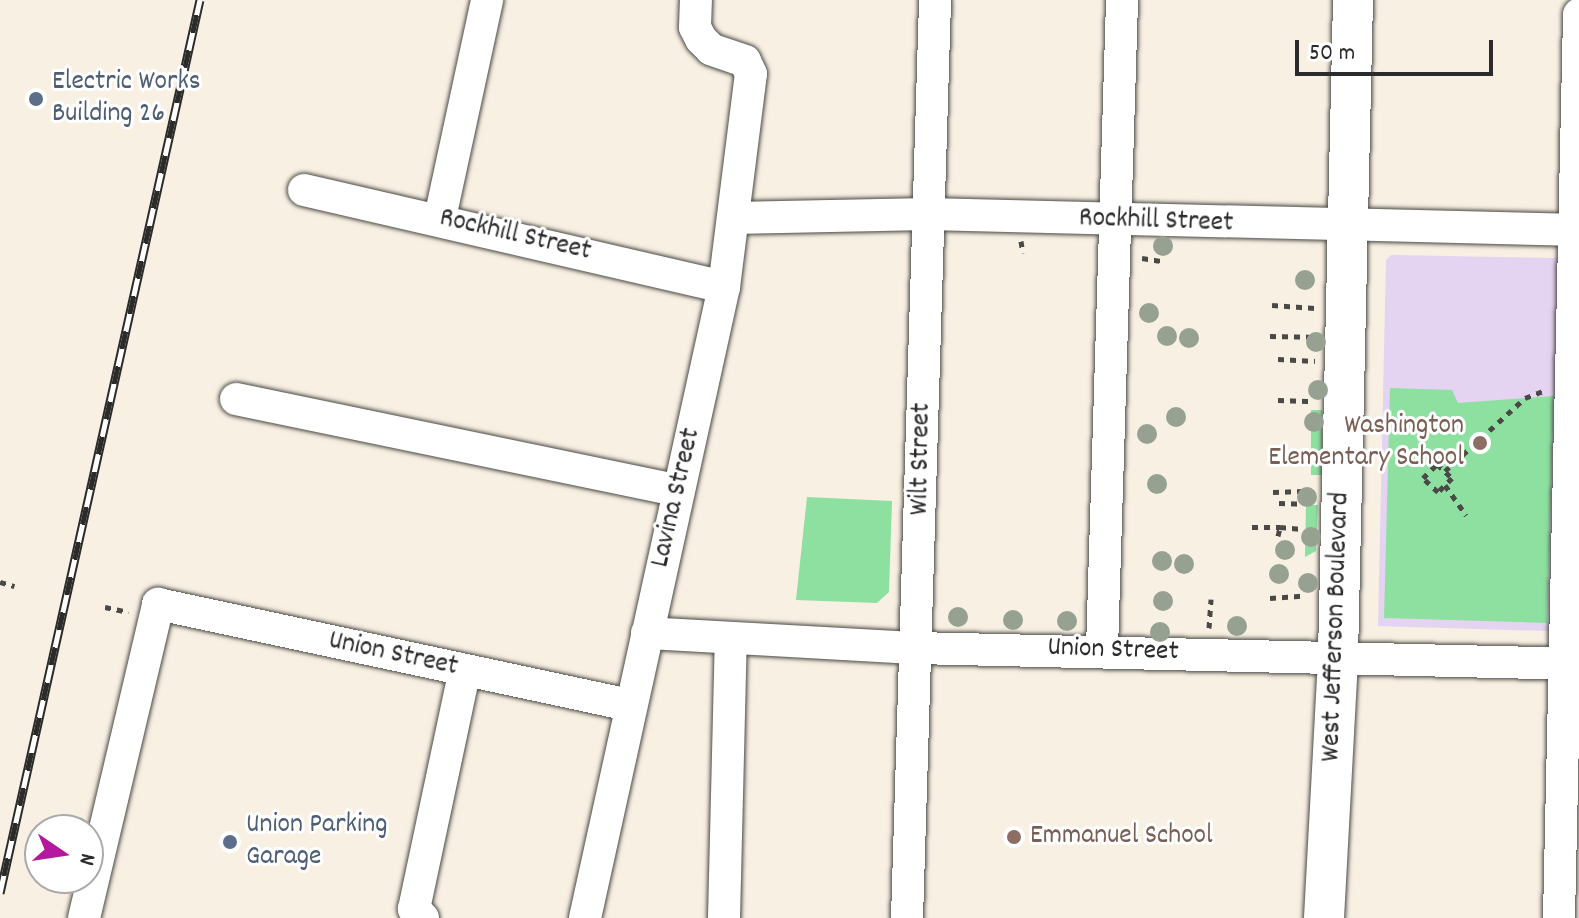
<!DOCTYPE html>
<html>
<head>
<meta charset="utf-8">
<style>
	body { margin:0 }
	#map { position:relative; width:1579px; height:918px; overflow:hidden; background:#f8f0e2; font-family:Dekko,sans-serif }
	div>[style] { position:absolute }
	.built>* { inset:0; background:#e4d3f1 }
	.green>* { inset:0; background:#8de0a0; transform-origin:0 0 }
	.path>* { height:5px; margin-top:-2.5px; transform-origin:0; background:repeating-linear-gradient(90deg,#4a4946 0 6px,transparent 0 12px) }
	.roads { filter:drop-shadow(0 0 2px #4a4946) drop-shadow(0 0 2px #4a4946) }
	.minor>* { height:32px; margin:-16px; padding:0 16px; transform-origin:16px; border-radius:16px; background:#fff }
	.major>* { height:40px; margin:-20px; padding:0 20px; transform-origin:20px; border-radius:20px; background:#fff }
	.rail>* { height:9px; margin-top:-4.5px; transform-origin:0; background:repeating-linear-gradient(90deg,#fff 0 18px,#2b2b2b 0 36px); box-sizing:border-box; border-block:2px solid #2b2b2b }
	.trees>* { width:20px; height:20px; margin:-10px; border-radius:50%; background:#97a191 }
	.dots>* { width:22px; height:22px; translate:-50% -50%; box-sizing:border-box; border:4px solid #fff; border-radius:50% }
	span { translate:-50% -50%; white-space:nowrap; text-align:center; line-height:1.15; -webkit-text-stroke:6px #fff; paint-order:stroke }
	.service-label { font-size:28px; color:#4e5e75 }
	.left { translate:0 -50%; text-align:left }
	.street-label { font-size:28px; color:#2b2b2b }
	.education-label { font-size:28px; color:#785e54 }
	.right { translate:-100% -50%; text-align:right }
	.north { position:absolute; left:24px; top:814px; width:80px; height:80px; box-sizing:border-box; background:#fff; border:2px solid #aaa; border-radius:50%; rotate:103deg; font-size:22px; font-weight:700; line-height:32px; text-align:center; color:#2b2b2b }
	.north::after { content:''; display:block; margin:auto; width:28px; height:36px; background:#b5179e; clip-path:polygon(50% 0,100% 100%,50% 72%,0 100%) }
	.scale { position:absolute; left:1295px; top:40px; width:198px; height:36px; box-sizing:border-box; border:4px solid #2b2b2b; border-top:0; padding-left:10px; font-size:24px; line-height:28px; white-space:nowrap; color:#2b2b2b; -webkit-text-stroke:6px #fff; paint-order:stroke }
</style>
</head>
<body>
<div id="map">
	<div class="built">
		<div style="clip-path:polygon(1579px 252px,1579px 632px,1378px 626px,1386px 260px,1391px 255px,1555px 258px)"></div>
	</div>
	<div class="green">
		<div style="clip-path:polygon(1390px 388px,1452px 390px,1458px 403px,1554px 396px,1547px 623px,1384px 618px)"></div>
		<div style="left:1311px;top:410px;width:11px;height:65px"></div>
		<div style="clip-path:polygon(807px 497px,892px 501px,889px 592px,877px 603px,796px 600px)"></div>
		<div style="clip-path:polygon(1306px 505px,1318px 505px,1316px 551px,1305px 557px)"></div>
	</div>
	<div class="path">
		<div style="left:1021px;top:241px;width:12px;rotate:81deg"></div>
		<div style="left:1142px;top:258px;width:19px;rotate:9deg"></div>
		<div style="left:1272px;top:305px;width:43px;rotate:4deg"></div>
		<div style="left:1270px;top:336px;width:39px;rotate:1deg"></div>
		<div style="left:1278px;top:359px;width:37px;rotate:3deg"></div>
		<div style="left:1278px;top:400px;width:36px;rotate:2deg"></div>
		<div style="left:1274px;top:462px;width:31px"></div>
		<div style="left:1437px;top:464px;width:21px;rotate:43deg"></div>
		<div style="left:1452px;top:478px;width:20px;rotate:135deg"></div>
		<div style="left:1438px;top:492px;width:21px;rotate:-137deg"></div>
		<div style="left:1423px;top:478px;width:20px;rotate:-45deg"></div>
		<div style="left:1445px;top:471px;width:108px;rotate:-42.4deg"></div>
		<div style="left:1525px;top:398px;width:19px;rotate:-21deg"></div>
		<div style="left:1445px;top:485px;width:37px;rotate:55deg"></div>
		<div style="left:1273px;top:492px;width:31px;rotate:-2deg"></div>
		<div style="left:1279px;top:503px;width:24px;rotate:2deg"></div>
		<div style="left:1252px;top:527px;width:28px"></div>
		<div style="left:1278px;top:536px;width:9px;rotate:-77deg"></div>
		<div style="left:1280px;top:527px;width:22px;rotate:5deg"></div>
		<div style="left:0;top:582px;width:15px;rotate:16deg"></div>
		<div style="left:1270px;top:598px;width:32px;rotate:-4deg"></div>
		<div style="left:105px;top:607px;width:24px;rotate:12deg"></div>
		<div style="left:1209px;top:628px;width:29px;rotate:-86deg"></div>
	</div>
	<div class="roads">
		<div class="minor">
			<div style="left:304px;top:190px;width:431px;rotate:13deg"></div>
			<div style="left:440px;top:218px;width:223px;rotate:-77.8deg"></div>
			<div style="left:733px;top:218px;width:195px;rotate:-1.2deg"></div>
			<div style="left:928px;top:214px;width:651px;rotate:1.41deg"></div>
			<div style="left:236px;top:399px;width:452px;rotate:11.7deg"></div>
			<div style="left:647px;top:633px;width:269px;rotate:3.2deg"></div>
			<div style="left:916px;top:648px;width:663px;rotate:1.38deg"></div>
			<div style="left:1102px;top:649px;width:649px;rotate:-88.23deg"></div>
			<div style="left:84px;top:918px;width:323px;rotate:-76.7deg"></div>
			<div style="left:158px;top:604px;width:482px;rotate:12.1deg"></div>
			<div style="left:423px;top:918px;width:13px;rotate:-135deg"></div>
			<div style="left:414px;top:909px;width:244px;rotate:-78deg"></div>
			<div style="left:585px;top:918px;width:646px;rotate:-77.58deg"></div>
			<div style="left:724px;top:287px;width:215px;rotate:-82.8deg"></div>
			<div style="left:751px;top:74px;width:14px;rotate:-115deg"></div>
			<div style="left:745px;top:61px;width:36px;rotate:-161deg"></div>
			<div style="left:711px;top:49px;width:14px;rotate:-135deg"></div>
			<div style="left:701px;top:39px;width:13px;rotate:-117deg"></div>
			<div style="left:695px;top:27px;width:27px;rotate:-88deg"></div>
			<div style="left:724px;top:918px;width:279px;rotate:-88.6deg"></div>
			<div style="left:907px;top:918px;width:918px;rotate:-88.25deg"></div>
			<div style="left:1559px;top:918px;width:904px;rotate:-88.73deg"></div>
		</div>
		<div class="major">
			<div style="left:1324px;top:918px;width:262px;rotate:-86.9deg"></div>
			<div style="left:1338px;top:656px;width:656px;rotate:-88.69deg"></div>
		</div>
	</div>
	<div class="rail">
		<div style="left:0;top:893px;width:915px;rotate:-77.38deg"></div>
	</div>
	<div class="trees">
		<div style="left:1163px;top:246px"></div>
		<div style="left:1305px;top:280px"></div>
		<div style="left:1149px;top:313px"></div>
		<div style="left:1167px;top:336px"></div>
		<div style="left:1189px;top:338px"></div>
		<div style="left:1316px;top:342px"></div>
		<div style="left:1318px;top:390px"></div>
		<div style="left:1176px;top:417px"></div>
		<div style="left:1314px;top:422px"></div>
		<div style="left:1147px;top:434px"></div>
		<div style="left:1157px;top:484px"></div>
		<div style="left:1307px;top:497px"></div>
		<div style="left:1311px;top:537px"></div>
		<div style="left:1285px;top:550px"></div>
		<div style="left:1162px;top:561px"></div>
		<div style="left:1184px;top:564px"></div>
		<div style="left:1279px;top:574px"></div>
		<div style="left:1308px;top:583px"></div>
		<div style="left:1163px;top:601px"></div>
		<div style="left:958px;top:617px"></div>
		<div style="left:1013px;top:620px"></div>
		<div style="left:1067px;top:621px"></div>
		<div style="left:1237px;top:626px"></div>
		<div style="left:1160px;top:632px"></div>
	</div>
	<div class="dots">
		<div style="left:36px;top:99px;background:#5c6f8a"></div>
		<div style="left:1480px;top:443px;background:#8d6e63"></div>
		<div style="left:1014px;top:837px;background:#8d6e63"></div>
		<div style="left:230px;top:842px;background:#5c6f8a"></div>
	</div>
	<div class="service-label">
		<span class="left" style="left:52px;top:99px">Electric Works<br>Building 26</span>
		<span class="left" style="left:246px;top:842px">Union Parking<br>Garage</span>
	</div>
	<div class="street-label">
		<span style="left:1156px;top:222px;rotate:2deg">Rockhill Street</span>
		<span style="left:515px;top:236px;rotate:13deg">Rockhill Street</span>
		<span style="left:922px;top:459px;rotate:-89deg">Wilt Street</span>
		<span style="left:677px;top:498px;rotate:-77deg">Lavina Street</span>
		<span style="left:1337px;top:627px;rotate:-88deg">West Jefferson Boulevard</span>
		<span style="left:1113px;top:651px;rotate:2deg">Union Street</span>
		<span style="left:393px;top:655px;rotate:12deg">Union Street</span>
	</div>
	<div class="education-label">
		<span class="right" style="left:1464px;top:443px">Washington<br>Elementary School</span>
		<span class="left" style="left:1030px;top:837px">Emmanuel School</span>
	</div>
	<div class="north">N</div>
	<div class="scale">50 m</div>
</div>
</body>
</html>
